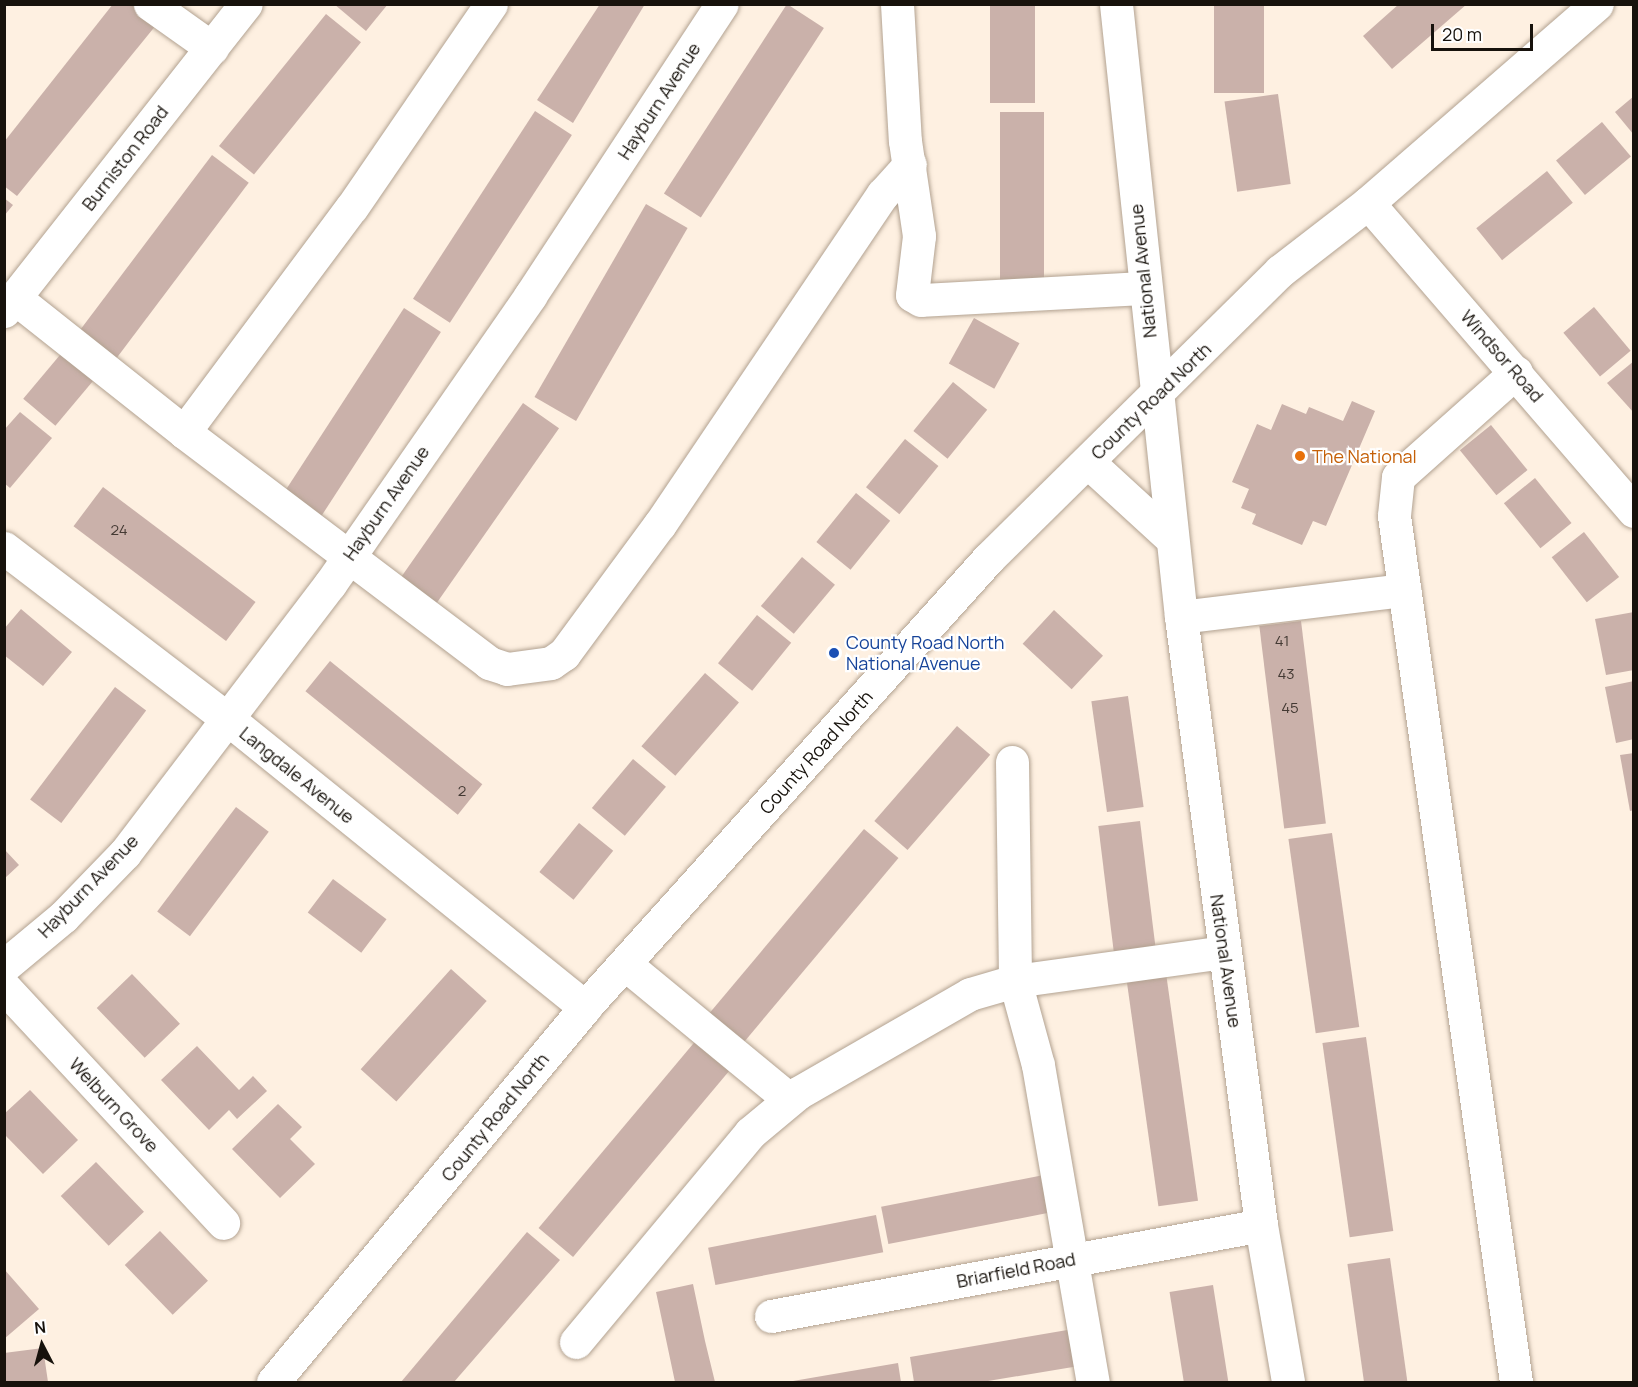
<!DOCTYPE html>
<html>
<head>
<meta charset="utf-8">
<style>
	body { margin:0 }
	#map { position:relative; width:1638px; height:1387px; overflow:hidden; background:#fef0e1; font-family:Manrope,sans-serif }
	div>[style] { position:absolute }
	.building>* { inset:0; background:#cab1aa; transform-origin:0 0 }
	.roads { filter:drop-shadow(0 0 2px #b2a291) drop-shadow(0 0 2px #b2a291) }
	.minor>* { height:33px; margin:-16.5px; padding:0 16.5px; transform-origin:16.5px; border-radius:16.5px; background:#fff }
	.dots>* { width:16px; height:16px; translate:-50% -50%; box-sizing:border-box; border:3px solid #fff; border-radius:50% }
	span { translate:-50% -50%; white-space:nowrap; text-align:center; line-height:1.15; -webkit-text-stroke:4.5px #fff; paint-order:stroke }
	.number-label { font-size:15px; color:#443a34 }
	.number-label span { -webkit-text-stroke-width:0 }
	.street-label { font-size:18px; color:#17120c }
	.food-label { font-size:18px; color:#c56008 }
	.left { translate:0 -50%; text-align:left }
	.transit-label { font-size:18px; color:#164399 }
	.frame { position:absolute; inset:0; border:6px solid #17120c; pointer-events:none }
	.north { position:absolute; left:12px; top:1315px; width:60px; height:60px; -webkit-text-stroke:4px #fff; paint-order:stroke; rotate:354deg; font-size:16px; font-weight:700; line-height:24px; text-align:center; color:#17120c }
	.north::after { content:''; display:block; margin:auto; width:21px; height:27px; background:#17120c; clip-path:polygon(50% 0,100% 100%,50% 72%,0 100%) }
	.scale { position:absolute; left:1431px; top:24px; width:102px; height:27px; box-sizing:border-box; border:3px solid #17120c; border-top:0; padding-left:8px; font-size:18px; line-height:21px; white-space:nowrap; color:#17120c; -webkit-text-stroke:4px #fff; paint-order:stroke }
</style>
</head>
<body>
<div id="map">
	<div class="building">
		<div style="clip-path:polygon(113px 4px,142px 4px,161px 19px,17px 196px,4px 186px,4px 142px)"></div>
		<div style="clip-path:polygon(334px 4px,388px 4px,366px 31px)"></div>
		<div style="clip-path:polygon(600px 4px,645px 4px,573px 123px,537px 100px)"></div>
		<div style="left:787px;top:4px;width:44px;height:226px;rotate:33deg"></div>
		<div style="left:990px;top:4px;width:45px;height:99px"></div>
		<div style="left:1214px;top:4px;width:50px;height:89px"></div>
		<div style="clip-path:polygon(1399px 4px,1467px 4px,1392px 69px,1363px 36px)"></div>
		<div style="left:326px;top:14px;width:45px;height:170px;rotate:39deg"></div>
		<div style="left:1278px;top:94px;width:91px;height:54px;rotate:82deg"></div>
		<div style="clip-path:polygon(1634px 96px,1634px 135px,1615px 112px)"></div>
		<div style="left:535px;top:111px;width:44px;height:224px;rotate:33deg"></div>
		<div style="left:1000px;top:112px;width:44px;height:178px"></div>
		<div style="left:1602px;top:122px;width:45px;height:60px;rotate:50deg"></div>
		<div style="left:212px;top:155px;width:46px;height:227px;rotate:37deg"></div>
		<div style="left:1547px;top:171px;width:41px;height:91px;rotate:51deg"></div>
		<div style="clip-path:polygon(4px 198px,13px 205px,4px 216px)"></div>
		<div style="left:646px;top:204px;width:48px;height:223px;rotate:30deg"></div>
		<div style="left:1594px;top:307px;width:57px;height:40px;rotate:50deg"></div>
		<div style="left:404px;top:308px;width:44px;height:224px;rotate:33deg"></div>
		<div style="left:974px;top:318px;width:52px;height:52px;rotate:29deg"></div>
		<div style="left:65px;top:349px;width:42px;height:65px;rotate:40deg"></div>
		<div style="clip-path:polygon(1634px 361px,1634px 413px,1607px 383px)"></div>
		<div style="left:953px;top:382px;width:44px;height:63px;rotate:39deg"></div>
		<div style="clip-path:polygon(1352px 401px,1375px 411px,1326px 526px,1313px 521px,1302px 545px,1252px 524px,1256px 514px,1241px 508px,1249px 489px,1232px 482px,1257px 424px,1271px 430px,1282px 404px,1306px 414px,1309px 407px,1343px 421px)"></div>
		<div style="left:523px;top:403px;width:44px;height:227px;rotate:35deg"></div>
		<div style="clip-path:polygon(20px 412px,52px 438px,10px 488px,4px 483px,4px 430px)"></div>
		<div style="left:1491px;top:425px;width:58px;height:40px;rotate:51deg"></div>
		<div style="left:905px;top:439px;width:43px;height:62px;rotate:39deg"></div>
		<div style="left:1535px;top:478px;width:58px;height:40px;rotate:51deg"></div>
		<div style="left:103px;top:487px;width:191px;height:49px;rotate:37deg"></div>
		<div style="left:856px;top:493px;width:44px;height:63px;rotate:39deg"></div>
		<div style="left:1584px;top:532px;width:57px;height:41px;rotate:52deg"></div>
		<div style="left:802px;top:557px;width:43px;height:64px;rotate:40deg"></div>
		<div style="clip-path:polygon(21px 609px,72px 652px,43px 686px,4px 655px,4px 629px)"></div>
		<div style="left:1054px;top:610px;width:67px;height:46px;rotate:43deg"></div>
		<div style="clip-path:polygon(1634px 612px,1634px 670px,1606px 675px,1595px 619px)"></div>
		<div style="left:757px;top:615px;width:44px;height:62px;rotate:39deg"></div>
		<div style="left:1301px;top:621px;width:204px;height:42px;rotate:83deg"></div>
		<div style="left:330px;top:661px;width:196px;height:39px;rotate:39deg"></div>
		<div style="left:705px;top:673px;width:45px;height:97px;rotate:41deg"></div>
		<div style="clip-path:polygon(1634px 681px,1634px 739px,1616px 743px,1605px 687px)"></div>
		<div style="left:115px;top:687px;width:39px;height:141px;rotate:37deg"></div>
		<div style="left:1128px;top:696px;width:112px;height:37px;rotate:82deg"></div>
		<div style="left:957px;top:726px;width:44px;height:126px;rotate:41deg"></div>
		<div style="clip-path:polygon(1634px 753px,1634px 810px,1630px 811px,1620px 755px)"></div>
		<div style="left:633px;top:759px;width:43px;height:64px;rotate:40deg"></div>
		<div style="left:236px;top:807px;width:41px;height:131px;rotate:37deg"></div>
		<div style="left:1140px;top:821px;width:139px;height:42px;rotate:83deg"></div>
		<div style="left:579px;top:823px;width:44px;height:63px;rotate:39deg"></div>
		<div style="left:864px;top:829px;width:45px;height:247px;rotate:40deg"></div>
		<div style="left:1332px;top:833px;width:196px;height:44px;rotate:82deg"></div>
		<div style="clip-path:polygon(4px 849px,19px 865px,4px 879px)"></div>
		<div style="left:333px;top:879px;width:67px;height:42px;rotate:37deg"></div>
		<div style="left:451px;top:969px;width:48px;height:135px;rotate:42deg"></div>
		<div style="left:1166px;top:973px;width:230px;height:40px;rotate:82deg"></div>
		<div style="left:132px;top:974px;width:69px;height:49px;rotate:46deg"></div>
		<div style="left:1366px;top:1037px;width:196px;height:44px;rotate:82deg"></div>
		<div style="left:698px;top:1038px;width:45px;height:248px;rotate:40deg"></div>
		<div style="clip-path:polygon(197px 1046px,239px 1090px,253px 1076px,267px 1091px,237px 1119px,229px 1110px,209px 1130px,161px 1080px)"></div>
		<div style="clip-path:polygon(30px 1090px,78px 1140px,43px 1174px,4px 1134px,4px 1114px)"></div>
		<div style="clip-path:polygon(278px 1104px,302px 1127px,290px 1139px,315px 1164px,280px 1198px,232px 1149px)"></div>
		<div style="left:96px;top:1162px;width:69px;height:49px;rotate:46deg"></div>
		<div style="left:1049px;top:1174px;width:38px;height:171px;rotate:79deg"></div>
		<div style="left:876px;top:1215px;width:38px;height:171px;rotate:79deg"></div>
		<div style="left:160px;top:1231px;width:69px;height:49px;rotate:46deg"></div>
		<div style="clip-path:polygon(527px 1232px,560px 1260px,454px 1382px,401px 1382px)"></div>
		<div style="left:1390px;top:1258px;width:125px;height:43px;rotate:82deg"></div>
		<div style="clip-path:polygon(4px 1269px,39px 1309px,4px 1339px)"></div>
		<div style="clip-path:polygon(693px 1284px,705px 1341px,715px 1382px,675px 1382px,656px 1292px)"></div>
		<div style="left:1213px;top:1285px;width:98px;height:44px;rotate:81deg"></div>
		<div style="clip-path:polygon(1079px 1328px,1085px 1365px,982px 1382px,914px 1382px,910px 1357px)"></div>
		<div style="clip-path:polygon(43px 1348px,48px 1382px,4px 1382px,4px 1353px)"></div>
		<div style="clip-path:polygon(898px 1363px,901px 1382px,794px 1382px,793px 1381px)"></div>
	</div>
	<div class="roads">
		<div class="minor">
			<div style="left:150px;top:4px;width:76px;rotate:35.4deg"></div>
			<div style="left:897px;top:4px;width:137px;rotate:86.7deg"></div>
			<div style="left:905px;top:141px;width:96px;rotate:81.6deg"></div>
			<div style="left:919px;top:236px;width:59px;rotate:96.8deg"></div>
			<div style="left:912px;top:295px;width:10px;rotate:29deg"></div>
			<div style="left:921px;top:300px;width:224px;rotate:-3.1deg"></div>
			<div style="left:1116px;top:4px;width:616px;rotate:83.95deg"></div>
			<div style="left:1181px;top:617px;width:613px;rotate:82.5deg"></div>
			<div style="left:1261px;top:1225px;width:159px;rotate:80.2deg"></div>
			<div style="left:1368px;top:203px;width:407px;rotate:49.2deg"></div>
			<div style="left:15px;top:298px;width:216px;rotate:38.4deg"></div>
			<div style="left:184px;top:432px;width:281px;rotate:-53.3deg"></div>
			<div style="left:352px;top:207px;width:246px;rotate:-55.6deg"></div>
			<div style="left:4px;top:311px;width:391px;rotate:-51.8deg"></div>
			<div style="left:1516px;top:372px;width:158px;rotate:138.3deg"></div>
			<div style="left:1398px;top:477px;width:39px;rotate:96deg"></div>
			<div style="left:1394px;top:516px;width:875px;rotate:81.98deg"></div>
			<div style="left:184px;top:432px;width:383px;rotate:37.1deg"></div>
			<div style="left:489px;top:663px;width:19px;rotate:18deg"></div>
			<div style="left:507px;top:669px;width:44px;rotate:-7.8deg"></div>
			<div style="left:551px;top:663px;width:16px;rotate:-35deg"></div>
			<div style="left:564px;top:654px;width:162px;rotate:-53.6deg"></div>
			<div style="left:660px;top:524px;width:398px;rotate:-56deg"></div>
			<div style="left:883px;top:194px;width:40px;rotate:-48deg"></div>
			<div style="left:1088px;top:462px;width:113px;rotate:42.5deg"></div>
			<div style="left:4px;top:548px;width:282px;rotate:37.4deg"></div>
			<div style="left:228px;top:719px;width:459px;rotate:38.9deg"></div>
			<div style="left:1181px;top:617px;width:225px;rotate:-6.9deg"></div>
			<div style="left:1012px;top:762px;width:219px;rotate:89.2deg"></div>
			<div style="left:1015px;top:981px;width:87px;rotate:74.7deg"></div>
			<div style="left:1038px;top:1065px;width:322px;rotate:80.2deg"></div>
			<div style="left:625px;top:964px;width:212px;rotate:39.5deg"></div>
			<div style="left:4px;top:966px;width:77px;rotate:-39.7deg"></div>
			<div style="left:63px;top:917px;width:89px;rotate:-45.9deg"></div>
			<div style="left:125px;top:853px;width:338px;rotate:-52.7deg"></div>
			<div style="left:330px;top:584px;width:351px;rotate:-55.2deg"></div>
			<div style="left:530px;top:296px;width:349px;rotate:-56.7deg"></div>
			<div style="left:4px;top:987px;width:322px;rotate:47.1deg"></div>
			<div style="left:771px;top:1316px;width:498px;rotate:-10.5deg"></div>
			<div style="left:576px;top:1342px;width:272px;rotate:-50.2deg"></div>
			<div style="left:750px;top:1133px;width:62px;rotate:-39.8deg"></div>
			<div style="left:798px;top:1093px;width:198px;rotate:-29.9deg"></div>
			<div style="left:970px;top:994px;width:47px;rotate:-16.1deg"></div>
			<div style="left:1015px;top:981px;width:211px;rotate:-7.9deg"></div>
			<div style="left:273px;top:1382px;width:488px;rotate:-50.2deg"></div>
			<div style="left:585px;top:1007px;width:603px;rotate:-48.03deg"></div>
			<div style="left:988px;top:559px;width:410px;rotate:-44.6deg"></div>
			<div style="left:1280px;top:271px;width:111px;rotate:-37.7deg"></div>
			<div style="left:1368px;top:203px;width:303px;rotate:-41deg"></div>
		</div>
	</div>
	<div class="dots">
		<div style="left:1300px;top:456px;background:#e8710a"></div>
		<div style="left:834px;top:653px;background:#1a4fb4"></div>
	</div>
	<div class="number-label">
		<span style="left:119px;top:530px">24</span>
		<span style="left:1282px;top:641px">41</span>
		<span style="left:1286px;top:674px">43</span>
		<span style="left:1290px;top:708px">45</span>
		<span style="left:462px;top:791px">2</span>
	</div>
	<div class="street-label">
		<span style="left:659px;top:101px;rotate:-57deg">Hayburn Avenue</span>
		<span style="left:125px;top:158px;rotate:-52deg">Burniston Road</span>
		<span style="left:1143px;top:271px;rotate:-96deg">National Avenue</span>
		<span style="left:1502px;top:356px;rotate:49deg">Windsor Road</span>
		<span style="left:1151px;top:401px;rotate:-44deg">County Road North</span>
		<span style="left:386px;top:503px;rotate:-55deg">Hayburn Avenue</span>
		<span style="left:816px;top:752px;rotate:-48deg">County Road North</span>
		<span style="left:297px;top:775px;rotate:39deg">Langdale Avenue</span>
		<span style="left:88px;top:886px;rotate:-46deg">Hayburn Avenue</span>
		<span style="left:1226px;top:961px;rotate:82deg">National Avenue</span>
		<span style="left:114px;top:1105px;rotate:47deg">Welburn Grove</span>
		<span style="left:495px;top:1117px;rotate:-51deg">County Road North</span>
		<span style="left:1016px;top:1270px;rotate:-11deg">Briarfield Road</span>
	</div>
	<div class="food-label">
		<span class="left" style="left:1312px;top:456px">The National</span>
	</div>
	<div class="transit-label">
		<span class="left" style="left:846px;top:653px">County Road North<br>National Avenue</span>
	</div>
	<div class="frame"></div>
	<div class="north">N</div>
	<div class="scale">20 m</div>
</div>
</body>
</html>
